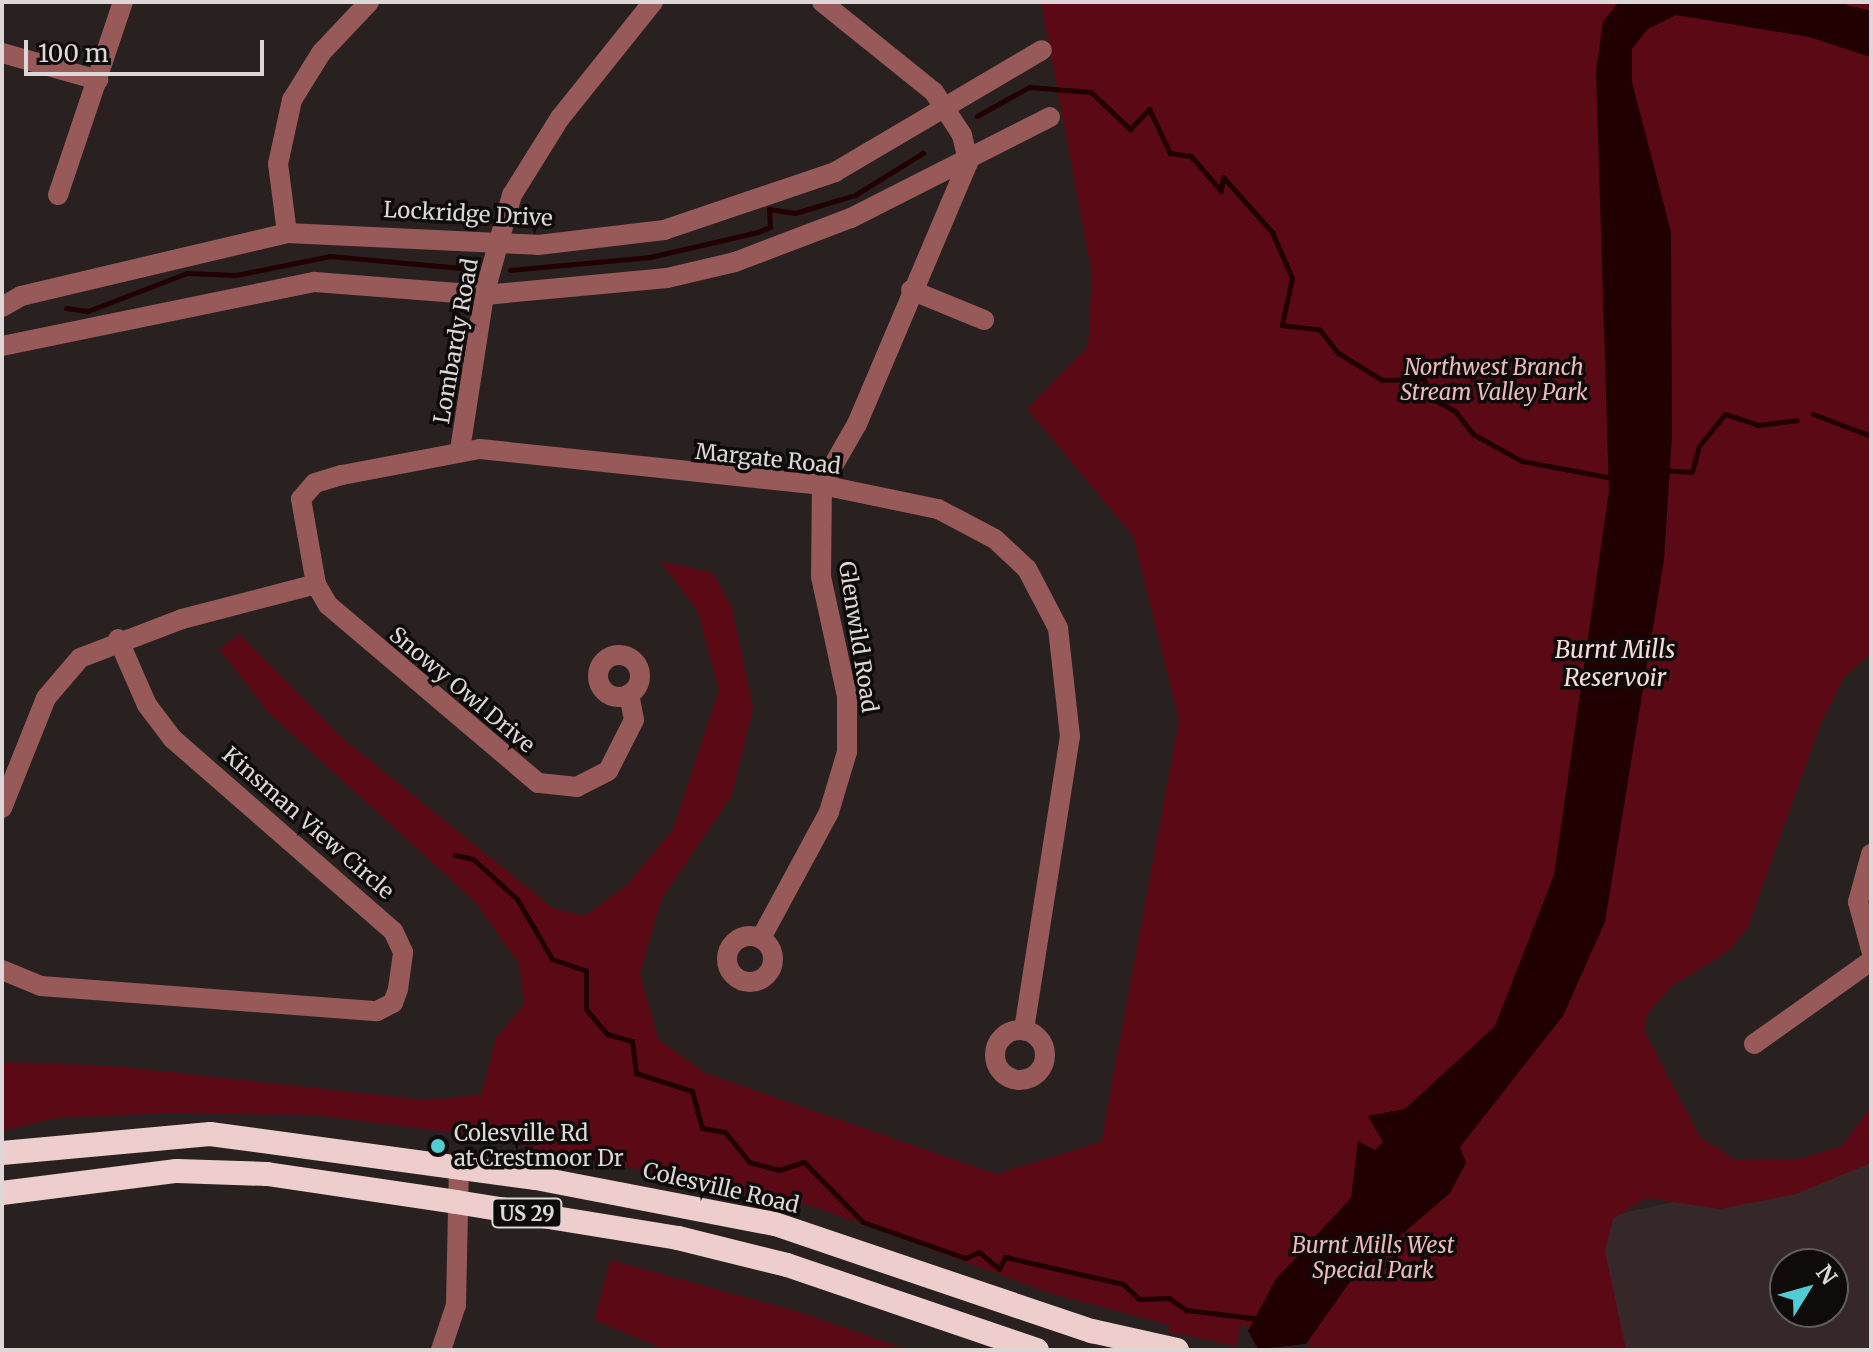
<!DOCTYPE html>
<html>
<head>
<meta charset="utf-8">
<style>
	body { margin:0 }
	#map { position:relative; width:1873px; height:1352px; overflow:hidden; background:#292120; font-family:Merriweather,serif }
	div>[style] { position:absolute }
	.built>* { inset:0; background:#362828 }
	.green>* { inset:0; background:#5b0a15 }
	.water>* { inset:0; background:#210001 }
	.stream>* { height:5px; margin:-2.5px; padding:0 2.5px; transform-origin:2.5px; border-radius:2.5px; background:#210001 }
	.minor>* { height:20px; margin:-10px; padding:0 10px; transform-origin:10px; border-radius:10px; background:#975a59 }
	.minor>.ring { margin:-10px; padding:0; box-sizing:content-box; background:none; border:20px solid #975a59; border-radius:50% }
	.highway>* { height:24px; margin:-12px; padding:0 12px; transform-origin:12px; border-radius:12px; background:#eececd }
	.dots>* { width:22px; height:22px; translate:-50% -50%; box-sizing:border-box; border:4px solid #0f0b0b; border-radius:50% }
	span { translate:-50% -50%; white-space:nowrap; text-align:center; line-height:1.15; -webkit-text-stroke:7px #0f0b0b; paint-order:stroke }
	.shield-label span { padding:2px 6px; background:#0f0b0b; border:2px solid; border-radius:6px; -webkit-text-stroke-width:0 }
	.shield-label { font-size:20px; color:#ddd7d7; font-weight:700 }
	.street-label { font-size:22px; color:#ddd7d7 }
	.park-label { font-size:22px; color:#efbbba; font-style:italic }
	.poi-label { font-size:22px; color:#ddd7d7 }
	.left { translate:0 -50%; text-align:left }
	.water-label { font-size:24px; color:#f7dcda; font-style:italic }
	.frame { position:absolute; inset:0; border:4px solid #ddd7d7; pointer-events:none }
	.north { position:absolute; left:1769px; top:1248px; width:80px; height:80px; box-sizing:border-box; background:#0f0b0b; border:2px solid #615d5d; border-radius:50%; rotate:53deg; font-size:22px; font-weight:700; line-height:32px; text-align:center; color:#ddd7d7 }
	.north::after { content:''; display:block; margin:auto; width:28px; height:36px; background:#51ccd3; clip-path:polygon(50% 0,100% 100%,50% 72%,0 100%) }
	.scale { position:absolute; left:24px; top:40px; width:240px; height:36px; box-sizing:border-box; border:4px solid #ddd7d7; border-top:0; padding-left:10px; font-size:24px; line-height:28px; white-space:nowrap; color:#ddd7d7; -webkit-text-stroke:6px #0f0b0b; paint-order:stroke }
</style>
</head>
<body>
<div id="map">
	<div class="built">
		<div style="clip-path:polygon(evenodd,1871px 1149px,1871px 1350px,1621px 1350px,1595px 1219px,1826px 1169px,1871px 1149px,1785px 1264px,1833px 1264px,1833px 1312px,1785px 1312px,1785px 1264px)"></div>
	</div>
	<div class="green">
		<div style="clip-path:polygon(1041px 2px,1871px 2px,1871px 654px,1844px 677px,1819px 728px,1748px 927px,1730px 950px,1671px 987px,1648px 1013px,1644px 1030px,1700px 1137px,1736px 1160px,1799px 1159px,1842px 1146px,1871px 1106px,1871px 1163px,1796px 1194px,1720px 1209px,1646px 1198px,1613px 1219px,1605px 1251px,1626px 1350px,1308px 1350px,1310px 1339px,1240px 1325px,1236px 1346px,1168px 1332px,1169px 1325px,1053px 1294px,809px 1205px,472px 1135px,314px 1115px,168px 1113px,56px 1118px,2px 1131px,2px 1062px,114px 1066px,425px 1100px,481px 1095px,496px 1038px,524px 1004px,519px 964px,475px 902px,269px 713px,219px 649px,240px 634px,341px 737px,553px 908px,584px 916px,627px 885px,673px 829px,719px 690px,698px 612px,660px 561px,713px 573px,732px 608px,753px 708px,732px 795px,661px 900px,640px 973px,658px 1039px,705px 1073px,996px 1174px,1101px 1142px,1179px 720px,1133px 536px,1027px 409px,1088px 346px,1092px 275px)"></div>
		<div style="clip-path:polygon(610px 1260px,796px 1311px,908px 1350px,666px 1350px,594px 1320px)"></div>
	</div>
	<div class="water">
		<div style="clip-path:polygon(1619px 2px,1835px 2px,1871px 11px,1871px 57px,1809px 37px,1676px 15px,1648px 29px,1632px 49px,1632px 82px,1671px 232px,1672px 436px,1664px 560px,1605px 922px,1563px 1016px,1460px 1147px,1466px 1163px,1450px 1193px,1355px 1275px,1306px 1344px,1258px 1349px,1248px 1331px,1276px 1279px,1351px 1198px,1358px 1141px,1375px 1150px,1383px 1142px,1368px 1116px,1405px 1109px,1495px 1026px,1554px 875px,1609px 491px,1596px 72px,1603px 21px)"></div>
	</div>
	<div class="stream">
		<div style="left:977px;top:116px;width:60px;rotate:-29.1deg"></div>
		<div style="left:1029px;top:87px;width:62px;rotate:4.6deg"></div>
		<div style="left:1091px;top:92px;width:54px;rotate:43.5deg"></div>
		<div style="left:1130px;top:129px;width:28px;rotate:-46deg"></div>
		<div style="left:1149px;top:109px;width:49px;rotate:64.5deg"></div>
		<div style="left:1170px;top:153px;width:21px;rotate:8deg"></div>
		<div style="left:1191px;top:156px;width:46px;rotate:49.4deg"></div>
		<div style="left:1221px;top:191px;width:14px;rotate:-82deg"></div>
		<div style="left:1223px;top:177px;width:74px;rotate:48.3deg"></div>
		<div style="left:1272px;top:232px;width:50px;rotate:66.5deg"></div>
		<div style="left:1292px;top:278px;width:48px;rotate:102deg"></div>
		<div style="left:1282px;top:325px;width:38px;rotate:7deg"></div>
		<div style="left:1320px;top:330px;width:29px;rotate:52deg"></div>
		<div style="left:1338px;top:353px;width:52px;rotate:31.5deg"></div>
		<div style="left:1382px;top:380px;width:42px;rotate:-1.4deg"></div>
		<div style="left:1424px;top:379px;width:19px;rotate:74deg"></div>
		<div style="left:1429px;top:397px;width:30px;rotate:28deg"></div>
		<div style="left:1455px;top:411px;width:29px;rotate:52deg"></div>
		<div style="left:1473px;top:434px;width:56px;rotate:28.9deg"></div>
		<div style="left:1522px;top:461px;width:92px;rotate:10.7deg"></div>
		<div style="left:510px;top:270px;width:141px;rotate:-5.3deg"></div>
		<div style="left:650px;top:257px;width:111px;rotate:-13deg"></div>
		<div style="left:758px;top:232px;width:13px;rotate:-23deg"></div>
		<div style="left:770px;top:227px;width:18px;rotate:-93deg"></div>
		<div style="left:769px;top:209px;width:26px;rotate:9deg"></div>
		<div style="left:795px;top:213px;width:63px;rotate:-16.7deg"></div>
		<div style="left:855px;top:195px;width:80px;rotate:-31.7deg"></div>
		<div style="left:66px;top:308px;width:22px;rotate:8deg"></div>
		<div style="left:88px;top:311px;width:106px;rotate:-21deg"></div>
		<div style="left:187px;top:273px;width:49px;rotate:2.3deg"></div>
		<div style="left:236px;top:275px;width:96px;rotate:-11.4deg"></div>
		<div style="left:330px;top:256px;width:134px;rotate:5.2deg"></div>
		<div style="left:1813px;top:414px;width:62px;rotate:20.8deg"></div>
		<div style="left:1663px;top:470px;width:29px;rotate:4deg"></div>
		<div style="left:1692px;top:472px;width:27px;rotate:-75deg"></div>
		<div style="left:1699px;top:446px;width:41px;rotate:-50.9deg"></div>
		<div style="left:1725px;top:414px;width:35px;rotate:18deg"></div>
		<div style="left:1758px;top:425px;width:39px;rotate:-7deg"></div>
		<div style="left:455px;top:855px;width:18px;rotate:13deg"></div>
		<div style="left:473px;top:859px;width:59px;rotate:42.3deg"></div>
		<div style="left:517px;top:899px;width:69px;rotate:59.7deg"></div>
		<div style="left:552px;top:959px;width:36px;rotate:19deg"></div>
		<div style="left:586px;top:971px;width:38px;rotate:90deg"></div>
		<div style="left:586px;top:1009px;width:33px;rotate:50deg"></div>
		<div style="left:607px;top:1034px;width:26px;rotate:16deg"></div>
		<div style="left:632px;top:1041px;width:32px;rotate:83deg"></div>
		<div style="left:636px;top:1073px;width:59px;rotate:17.8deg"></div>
		<div style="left:692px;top:1091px;width:38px;rotate:75deg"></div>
		<div style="left:702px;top:1128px;width:23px;rotate:10deg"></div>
		<div style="left:725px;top:1132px;width:38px;rotate:51deg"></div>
		<div style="left:749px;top:1162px;width:31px;rotate:15deg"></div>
		<div style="left:779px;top:1170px;width:26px;rotate:-18deg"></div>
		<div style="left:804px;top:1162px;width:84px;rotate:45.5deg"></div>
		<div style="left:863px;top:1222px;width:109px;rotate:19.3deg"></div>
		<div style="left:966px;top:1258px;width:14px;rotate:-25deg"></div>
		<div style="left:979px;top:1252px;width:26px;rotate:40deg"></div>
		<div style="left:999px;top:1269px;width:13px;rotate:-63deg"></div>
		<div style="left:1005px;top:1257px;width:121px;rotate:12.9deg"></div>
		<div style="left:1123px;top:1284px;width:22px;rotate:43deg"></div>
		<div style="left:1139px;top:1299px;width:30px;rotate:-2deg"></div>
		<div style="left:1169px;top:1298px;width:21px;rotate:35deg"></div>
		<div style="left:1186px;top:1310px;width:75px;rotate:6.9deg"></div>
	</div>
	<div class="minor">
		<div style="left:822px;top:2px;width:144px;rotate:38.8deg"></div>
		<div style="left:934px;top:92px;width:51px;rotate:56.9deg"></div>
		<div style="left:962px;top:135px;width:28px;rotate:77deg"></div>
		<div style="left:2px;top:53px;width:100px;rotate:15.7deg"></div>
		<div style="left:58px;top:195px;width:204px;rotate:-71.4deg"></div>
		<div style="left:287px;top:233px;width:70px;rotate:-97.4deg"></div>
		<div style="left:278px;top:164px;width:66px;rotate:-77.7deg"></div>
		<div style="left:292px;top:100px;width:55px;rotate:-58.3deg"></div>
		<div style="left:321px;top:53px;width:70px;rotate:-46.7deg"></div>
		<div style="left:911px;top:290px;width:79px;rotate:22.3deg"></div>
		<div style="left:2px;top:307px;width:22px;rotate:-30deg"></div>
		<div style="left:21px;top:296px;width:273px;rotate:-13.3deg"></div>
		<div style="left:287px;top:233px;width:251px;rotate:2.7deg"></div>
		<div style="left:538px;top:245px;width:127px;rotate:-6.8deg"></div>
		<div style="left:664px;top:230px;width:181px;rotate:-18.7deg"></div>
		<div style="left:835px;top:172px;width:240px;rotate:-30.5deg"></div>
		<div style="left:2px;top:346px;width:319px;rotate:-11.6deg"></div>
		<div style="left:315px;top:282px;width:169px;rotate:4.4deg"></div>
		<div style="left:484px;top:295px;width:184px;rotate:-5.3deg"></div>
		<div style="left:667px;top:278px;width:70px;rotate:-13.2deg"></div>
		<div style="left:735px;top:262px;width:124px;rotate:-20.8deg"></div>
		<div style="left:851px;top:218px;width:223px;rotate:-26.9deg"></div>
		<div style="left:460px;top:450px;width:157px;rotate:-81.2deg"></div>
		<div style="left:484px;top:295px;width:104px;rotate:-74.4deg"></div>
		<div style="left:512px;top:195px;width:91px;rotate:-58.1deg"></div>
		<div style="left:560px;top:118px;width:149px;rotate:-51.3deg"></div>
		<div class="ring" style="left:598px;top:655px;width:22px;height:22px"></div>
		<div style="left:629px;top:694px;width:26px;rotate:79deg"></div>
		<div style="left:634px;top:720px;width:57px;rotate:117deg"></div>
		<div style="left:608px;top:771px;width:35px;rotate:153deg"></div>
		<div style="left:577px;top:787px;width:39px;rotate:-174deg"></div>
		<div style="left:538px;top:783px;width:275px;rotate:-139.7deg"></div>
		<div style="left:328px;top:605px;width:24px;rotate:-120deg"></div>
		<div style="left:316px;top:584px;width:86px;rotate:-100deg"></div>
		<div style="left:301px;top:499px;width:21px;rotate:-49deg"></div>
		<div style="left:315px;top:483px;width:28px;rotate:-17deg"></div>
		<div style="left:342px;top:475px;width:140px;rotate:-10.7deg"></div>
		<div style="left:480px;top:449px;width:344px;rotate:6deg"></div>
		<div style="left:822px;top:485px;width:118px;rotate:11.7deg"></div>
		<div style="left:938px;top:509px;width:64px;rotate:27.8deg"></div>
		<div style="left:995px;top:539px;width:44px;rotate:43.2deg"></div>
		<div style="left:1027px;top:569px;width:67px;rotate:62.3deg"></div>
		<div style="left:1058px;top:628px;width:109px;rotate:83.7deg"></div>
		<div style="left:1070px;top:736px;width:298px;rotate:98.9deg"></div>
		<div style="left:2px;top:808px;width:118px;rotate:-68.2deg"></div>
		<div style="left:46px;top:698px;width:52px;rotate:-49.6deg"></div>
		<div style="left:80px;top:658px;width:109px;rotate:-20.9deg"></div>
		<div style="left:182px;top:619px;width:138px;rotate:-14.6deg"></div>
		<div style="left:1871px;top:854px;width:50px;rotate:105.2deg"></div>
		<div style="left:1858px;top:902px;width:50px;rotate:74.8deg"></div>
		<div class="ring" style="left:727px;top:936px;width:26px;height:26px"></div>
		<div style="left:761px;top:938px;width:143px;rotate:-61.6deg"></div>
		<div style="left:829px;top:812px;width:63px;rotate:-73.3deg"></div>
		<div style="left:847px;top:752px;width:56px;rotate:-90deg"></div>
		<div style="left:847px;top:696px;width:122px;rotate:-102.3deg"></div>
		<div style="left:821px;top:577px;width:92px;rotate:-89.4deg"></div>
		<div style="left:822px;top:485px;width:70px;rotate:-60.2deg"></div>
		<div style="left:857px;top:424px;width:285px;rotate:-67deg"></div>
		<div style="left:2px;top:970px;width:42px;rotate:22.3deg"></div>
		<div style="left:41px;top:986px;width:337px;rotate:4.3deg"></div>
		<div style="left:377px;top:1011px;width:18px;rotate:-27deg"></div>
		<div style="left:393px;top:1003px;width:15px;rotate:-70deg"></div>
		<div style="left:398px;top:989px;width:37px;rotate:-82deg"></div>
		<div style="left:403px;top:952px;width:23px;rotate:-115deg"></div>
		<div style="left:393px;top:931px;width:293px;rotate:-138.9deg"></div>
		<div style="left:172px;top:738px;width:41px;rotate:-127.1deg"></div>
		<div style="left:147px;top:705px;width:72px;rotate:-113.7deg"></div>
		<div class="ring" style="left:995px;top:1030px;width:30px;height:30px"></div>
		<div style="left:1754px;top:1044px;width:143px;rotate:-35.4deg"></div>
		<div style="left:441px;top:1350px;width:47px;rotate:-71.6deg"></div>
		<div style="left:456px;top:1305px;width:139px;rotate:-88.8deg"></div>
	</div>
	<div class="highway">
		<div style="left:2px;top:1153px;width:209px;rotate:-5.2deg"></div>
		<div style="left:210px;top:1134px;width:329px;rotate:7.7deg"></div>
		<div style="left:536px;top:1178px;width:243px;rotate:10.9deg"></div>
		<div style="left:775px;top:1224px;width:335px;rotate:18.7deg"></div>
		<div style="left:1092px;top:1331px;width:87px;rotate:12.6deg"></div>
		<div style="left:2px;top:1193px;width:176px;rotate:-7.2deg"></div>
		<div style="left:177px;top:1171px;width:90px;rotate:1.9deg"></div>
		<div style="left:267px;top:1174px;width:191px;rotate:8.4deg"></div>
		<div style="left:456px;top:1202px;width:225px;rotate:9.2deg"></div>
		<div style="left:678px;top:1238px;width:112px;rotate:13.9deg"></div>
		<div style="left:787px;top:1265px;width:264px;rotate:18.8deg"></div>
	</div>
	<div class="dots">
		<div style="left:438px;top:1146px;background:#51ccd3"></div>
	</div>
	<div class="shield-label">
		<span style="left:527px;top:1213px">US 29</span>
	</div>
	<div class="street-label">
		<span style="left:468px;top:214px;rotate:3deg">Lockridge Drive</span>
		<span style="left:456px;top:341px;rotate:-80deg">Lombardy Road</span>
		<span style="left:768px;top:459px;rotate:6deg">Margate Road</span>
		<span style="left:858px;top:637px;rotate:81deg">Glenwild Road</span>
		<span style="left:462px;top:690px;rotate:40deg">Snowy Owl Drive</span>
		<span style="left:308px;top:823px;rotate:41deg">Kinsman View Circle</span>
		<span style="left:721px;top:1188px;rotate:13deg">Colesville Road</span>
	</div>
	<div class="park-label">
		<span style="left:1494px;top:380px">Northwest Branch<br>Stream Valley Park</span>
		<span style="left:1373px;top:1258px">Burnt Mills West<br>Special Park</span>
	</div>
	<div class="poi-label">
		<span class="left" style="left:454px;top:1146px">Colesville Rd<br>at Crestmoor Dr</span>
	</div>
	<div class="water-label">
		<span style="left:1615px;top:664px">Burnt Mills<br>Reservoir</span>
	</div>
	<div class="frame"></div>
	<div class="north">N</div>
	<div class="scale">100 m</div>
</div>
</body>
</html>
